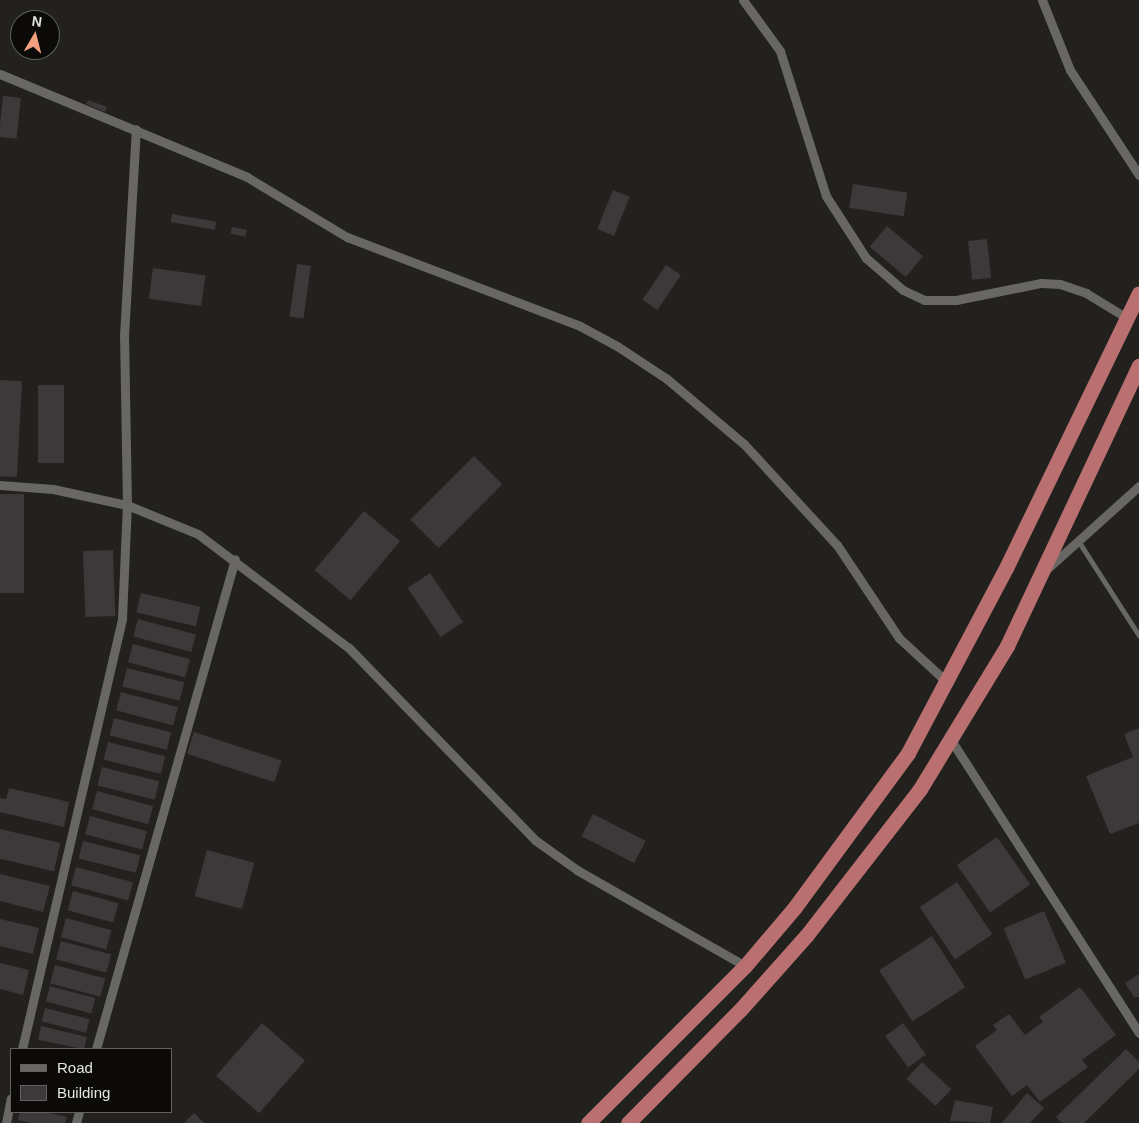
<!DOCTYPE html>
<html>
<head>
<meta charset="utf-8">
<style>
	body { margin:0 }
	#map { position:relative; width:1139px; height:1123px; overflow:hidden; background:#22211d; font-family:Helvetica,sans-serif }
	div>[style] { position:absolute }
	.building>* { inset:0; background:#3d393b; transform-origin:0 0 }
	.service>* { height:4.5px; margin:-2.25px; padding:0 2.25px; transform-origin:2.25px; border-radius:2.25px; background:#686763 }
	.minor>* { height:9px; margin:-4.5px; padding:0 4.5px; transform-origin:4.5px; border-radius:4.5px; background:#686763 }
	.trunk>* { height:15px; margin:-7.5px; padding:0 7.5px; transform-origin:7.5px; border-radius:7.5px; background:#ba7070 }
	span { translate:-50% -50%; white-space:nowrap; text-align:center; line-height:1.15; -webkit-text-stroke:4px #0b0a09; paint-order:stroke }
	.legend { position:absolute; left:10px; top:1048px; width:162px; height:65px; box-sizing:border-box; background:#0b0a09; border:1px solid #62615f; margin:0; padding:6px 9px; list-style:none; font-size:15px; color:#e4e3e0 }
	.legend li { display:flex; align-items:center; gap:10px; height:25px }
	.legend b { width:25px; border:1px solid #62615f }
	.north { position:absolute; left:10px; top:10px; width:50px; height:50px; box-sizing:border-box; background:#0b0a09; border:1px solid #62615f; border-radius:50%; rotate:8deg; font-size:14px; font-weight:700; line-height:20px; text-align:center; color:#e4e3e0 }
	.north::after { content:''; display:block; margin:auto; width:18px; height:22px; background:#f2a07f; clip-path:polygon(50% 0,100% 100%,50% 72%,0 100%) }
</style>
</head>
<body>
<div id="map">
	<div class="building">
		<div style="left:3px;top:96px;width:18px;height:41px;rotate:6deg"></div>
		<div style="clip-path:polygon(88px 100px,107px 107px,105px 112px,86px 104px)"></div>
		<div style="left:853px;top:184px;width:55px;height:24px;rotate:9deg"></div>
		<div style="left:613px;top:190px;width:18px;height:42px;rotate:22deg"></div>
		<div style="left:172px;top:214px;width:45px;height:8px;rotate:10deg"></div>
		<div style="left:887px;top:226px;width:47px;height:27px;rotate:40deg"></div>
		<div style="left:232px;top:227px;width:15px;height:7px;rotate:11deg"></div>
		<div style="left:987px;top:239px;width:39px;height:19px;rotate:84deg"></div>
		<div style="left:297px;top:264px;width:14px;height:53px;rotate:8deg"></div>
		<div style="left:666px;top:265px;width:18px;height:42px;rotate:34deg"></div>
		<div style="left:153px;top:268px;width:53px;height:31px;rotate:8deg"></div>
		<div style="left:0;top:380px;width:22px;height:96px;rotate:3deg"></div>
		<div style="left:38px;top:385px;width:26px;height:78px"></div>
		<div style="left:474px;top:456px;width:40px;height:90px;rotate:45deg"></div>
		<div style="left:0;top:494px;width:24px;height:99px"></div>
		<div style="left:364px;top:511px;width:47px;height:77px;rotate:40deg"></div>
		<div style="left:113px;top:550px;width:66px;height:30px;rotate:88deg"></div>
		<div style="left:430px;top:573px;width:59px;height:27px;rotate:56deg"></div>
		<div style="left:141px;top:593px;width:61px;height:20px;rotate:13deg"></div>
		<div style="left:138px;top:619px;width:60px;height:18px;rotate:15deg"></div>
		<div style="left:133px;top:644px;width:59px;height:19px;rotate:15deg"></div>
		<div style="left:127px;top:668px;width:59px;height:19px;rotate:14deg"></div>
		<div style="left:121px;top:692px;width:59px;height:19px;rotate:15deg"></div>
		<div style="left:114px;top:718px;width:59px;height:18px;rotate:14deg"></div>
		<div style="clip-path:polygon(1139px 728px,1139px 823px,1110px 834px,1086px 776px,1133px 757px,1124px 734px)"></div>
		<div style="left:194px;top:732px;width:92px;height:23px;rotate:18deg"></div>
		<div style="left:108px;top:742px;width:59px;height:18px;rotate:14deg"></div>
		<div style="left:102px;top:767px;width:59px;height:19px;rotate:14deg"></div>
		<div style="clip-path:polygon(9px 788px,69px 802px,64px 827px,0 812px,0 798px,6px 799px)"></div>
		<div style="left:97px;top:791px;width:58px;height:19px;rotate:15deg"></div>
		<div style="left:593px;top:814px;width:59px;height:25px;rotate:27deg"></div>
		<div style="left:90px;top:816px;width:59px;height:19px;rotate:15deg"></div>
		<div style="left:0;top:829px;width:62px;height:29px;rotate:13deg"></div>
		<div style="left:997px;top:837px;width:58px;height:49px;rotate:55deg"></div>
		<div style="left:83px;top:841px;width:59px;height:18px;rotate:14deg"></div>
		<div style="left:207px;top:850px;width:49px;height:48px;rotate:15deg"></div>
		<div style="left:76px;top:867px;width:59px;height:19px;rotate:15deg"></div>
		<div style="clip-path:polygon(0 874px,50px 886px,43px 912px,0 901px)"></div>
		<div style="left:957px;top:882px;width:63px;height:45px;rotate:56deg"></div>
		<div style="left:73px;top:891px;width:47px;height:20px;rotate:15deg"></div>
		<div style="left:1044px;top:911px;width:56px;height:44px;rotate:67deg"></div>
		<div style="left:66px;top:918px;width:47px;height:20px;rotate:15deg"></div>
		<div style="clip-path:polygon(0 919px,39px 928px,33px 954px,0 946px)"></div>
		<div style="left:932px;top:936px;width:61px;height:63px;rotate:57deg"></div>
		<div style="left:61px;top:941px;width:52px;height:19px;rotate:15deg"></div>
		<div style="clip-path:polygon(0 963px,29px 970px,23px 995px,0 989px)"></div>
		<div style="left:55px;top:965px;width:52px;height:19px;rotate:15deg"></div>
		<div style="clip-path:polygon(1139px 974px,1139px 997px,1134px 997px,1125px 983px)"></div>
		<div style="left:50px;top:986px;width:47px;height:16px;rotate:15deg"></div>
		<div style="clip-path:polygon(1080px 987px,1116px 1035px,1082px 1060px,1088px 1067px,1040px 1102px,1027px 1085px,1012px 1096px,975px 1046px,997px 1030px,993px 1025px,1009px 1014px,1025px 1035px,1043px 1022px,1039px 1017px)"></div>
		<div style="left:45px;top:1008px;width:46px;height:14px;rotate:14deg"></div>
		<div style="left:262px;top:1023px;width:57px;height:70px;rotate:41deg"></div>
		<div style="left:903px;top:1023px;width:39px;height:22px;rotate:54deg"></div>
		<div style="clip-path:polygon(41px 1026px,87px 1037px,84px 1049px,38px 1040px)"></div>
		<div style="clip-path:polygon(1126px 1049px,1139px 1062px,1139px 1069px,1084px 1123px,1062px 1123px,1056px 1117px)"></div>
		<div style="left:922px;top:1062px;width:40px;height:23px;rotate:43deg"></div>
		<div style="clip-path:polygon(1027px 1093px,1044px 1108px,1030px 1123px,1002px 1123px)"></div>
		<div style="clip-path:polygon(955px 1100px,993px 1107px,990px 1123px,950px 1121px)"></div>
		<div style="clip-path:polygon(20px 1112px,45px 1112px,67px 1117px,65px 1123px,32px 1123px,18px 1120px)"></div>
		<div style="clip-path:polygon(194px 1113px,204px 1123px,184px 1123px)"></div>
	</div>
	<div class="service">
		<div style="left:1078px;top:540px;width:113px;rotate:57.3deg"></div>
	</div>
	<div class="minor">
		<div style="left:743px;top:0;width:63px;rotate:54deg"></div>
		<div style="left:780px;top:51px;width:152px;rotate:72.4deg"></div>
		<div style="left:826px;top:196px;width:74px;rotate:57.2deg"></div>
		<div style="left:866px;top:258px;width:49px;rotate:40.9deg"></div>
		<div style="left:903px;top:290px;width:23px;rotate:25deg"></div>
		<div style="left:924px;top:300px;width:32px"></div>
		<div style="left:956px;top:300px;width:87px;rotate:-11.3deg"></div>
		<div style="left:1041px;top:283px;width:19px;rotate:3deg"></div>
		<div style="left:1060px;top:284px;width:28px;rotate:19deg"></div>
		<div style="left:1086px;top:293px;width:48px;rotate:31.4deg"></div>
		<div style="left:1042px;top:0;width:75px;rotate:68.2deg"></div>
		<div style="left:1070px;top:70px;width:126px;rotate:56.7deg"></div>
		<div style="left:0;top:74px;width:268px;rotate:22.6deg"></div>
		<div style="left:247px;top:177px;width:117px;rotate:31deg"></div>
		<div style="left:347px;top:237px;width:249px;rotate:20.9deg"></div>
		<div style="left:580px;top:326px;width:42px;rotate:28.4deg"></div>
		<div style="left:617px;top:346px;width:60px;rotate:33.4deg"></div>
		<div style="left:667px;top:379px;width:101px;rotate:40.2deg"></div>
		<div style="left:744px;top:444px;width:137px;rotate:47.4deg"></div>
		<div style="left:837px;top:545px;width:112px;rotate:56.3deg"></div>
		<div style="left:899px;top:638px;width:67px;rotate:42.6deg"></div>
		<div style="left:0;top:485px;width:53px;rotate:4.3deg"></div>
		<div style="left:53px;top:489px;width:76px;rotate:12.2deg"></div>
		<div style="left:127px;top:505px;width:77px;rotate:22.2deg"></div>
		<div style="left:198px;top:534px;width:189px;rotate:37.1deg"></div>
		<div style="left:349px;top:648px;width:267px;rotate:45.9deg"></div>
		<div style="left:535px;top:840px;width:52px;rotate:35.5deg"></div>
		<div style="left:577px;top:870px;width:193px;rotate:29.7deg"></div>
		<div style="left:1048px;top:568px;width:122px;rotate:-42deg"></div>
		<div style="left:951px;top:740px;width:348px;rotate:57.3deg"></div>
		<div style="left:22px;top:1049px;width:442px;rotate:-76.9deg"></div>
		<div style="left:122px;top:618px;width:113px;rotate:-87.5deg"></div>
		<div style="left:127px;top:505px;width:169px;rotate:-91deg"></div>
		<div style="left:124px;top:336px;width:207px;rotate:-86.7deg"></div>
		<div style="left:96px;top:1049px;width:509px;rotate:-74.16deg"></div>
		<div style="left:6px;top:1123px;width:25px;rotate:-79deg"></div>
		<div style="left:76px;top:1123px;width:11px;rotate:-75deg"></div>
	</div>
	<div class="trunk">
		<div style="left:588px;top:1123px;width:222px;rotate:-45deg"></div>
		<div style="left:745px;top:966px;width:77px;rotate:-49.7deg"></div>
		<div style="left:795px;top:907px;width:191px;rotate:-53.7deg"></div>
		<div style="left:908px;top:753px;width:209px;rotate:-62.1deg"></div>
		<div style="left:1006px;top:568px;width:305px;rotate:-64.2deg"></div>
		<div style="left:628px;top:1123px;width:159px;rotate:-45.3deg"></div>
		<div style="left:740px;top:1010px;width:99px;rotate:-48.3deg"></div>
		<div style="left:806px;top:936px;width:186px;rotate:-52.2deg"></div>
		<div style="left:920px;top:789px;width:167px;rotate:-58.7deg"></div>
		<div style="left:1007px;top:646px;width:310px;rotate:-64.8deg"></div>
	</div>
	<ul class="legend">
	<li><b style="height:6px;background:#686763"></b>Road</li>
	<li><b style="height:14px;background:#3d393b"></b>Building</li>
	</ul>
	<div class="north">N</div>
</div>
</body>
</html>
